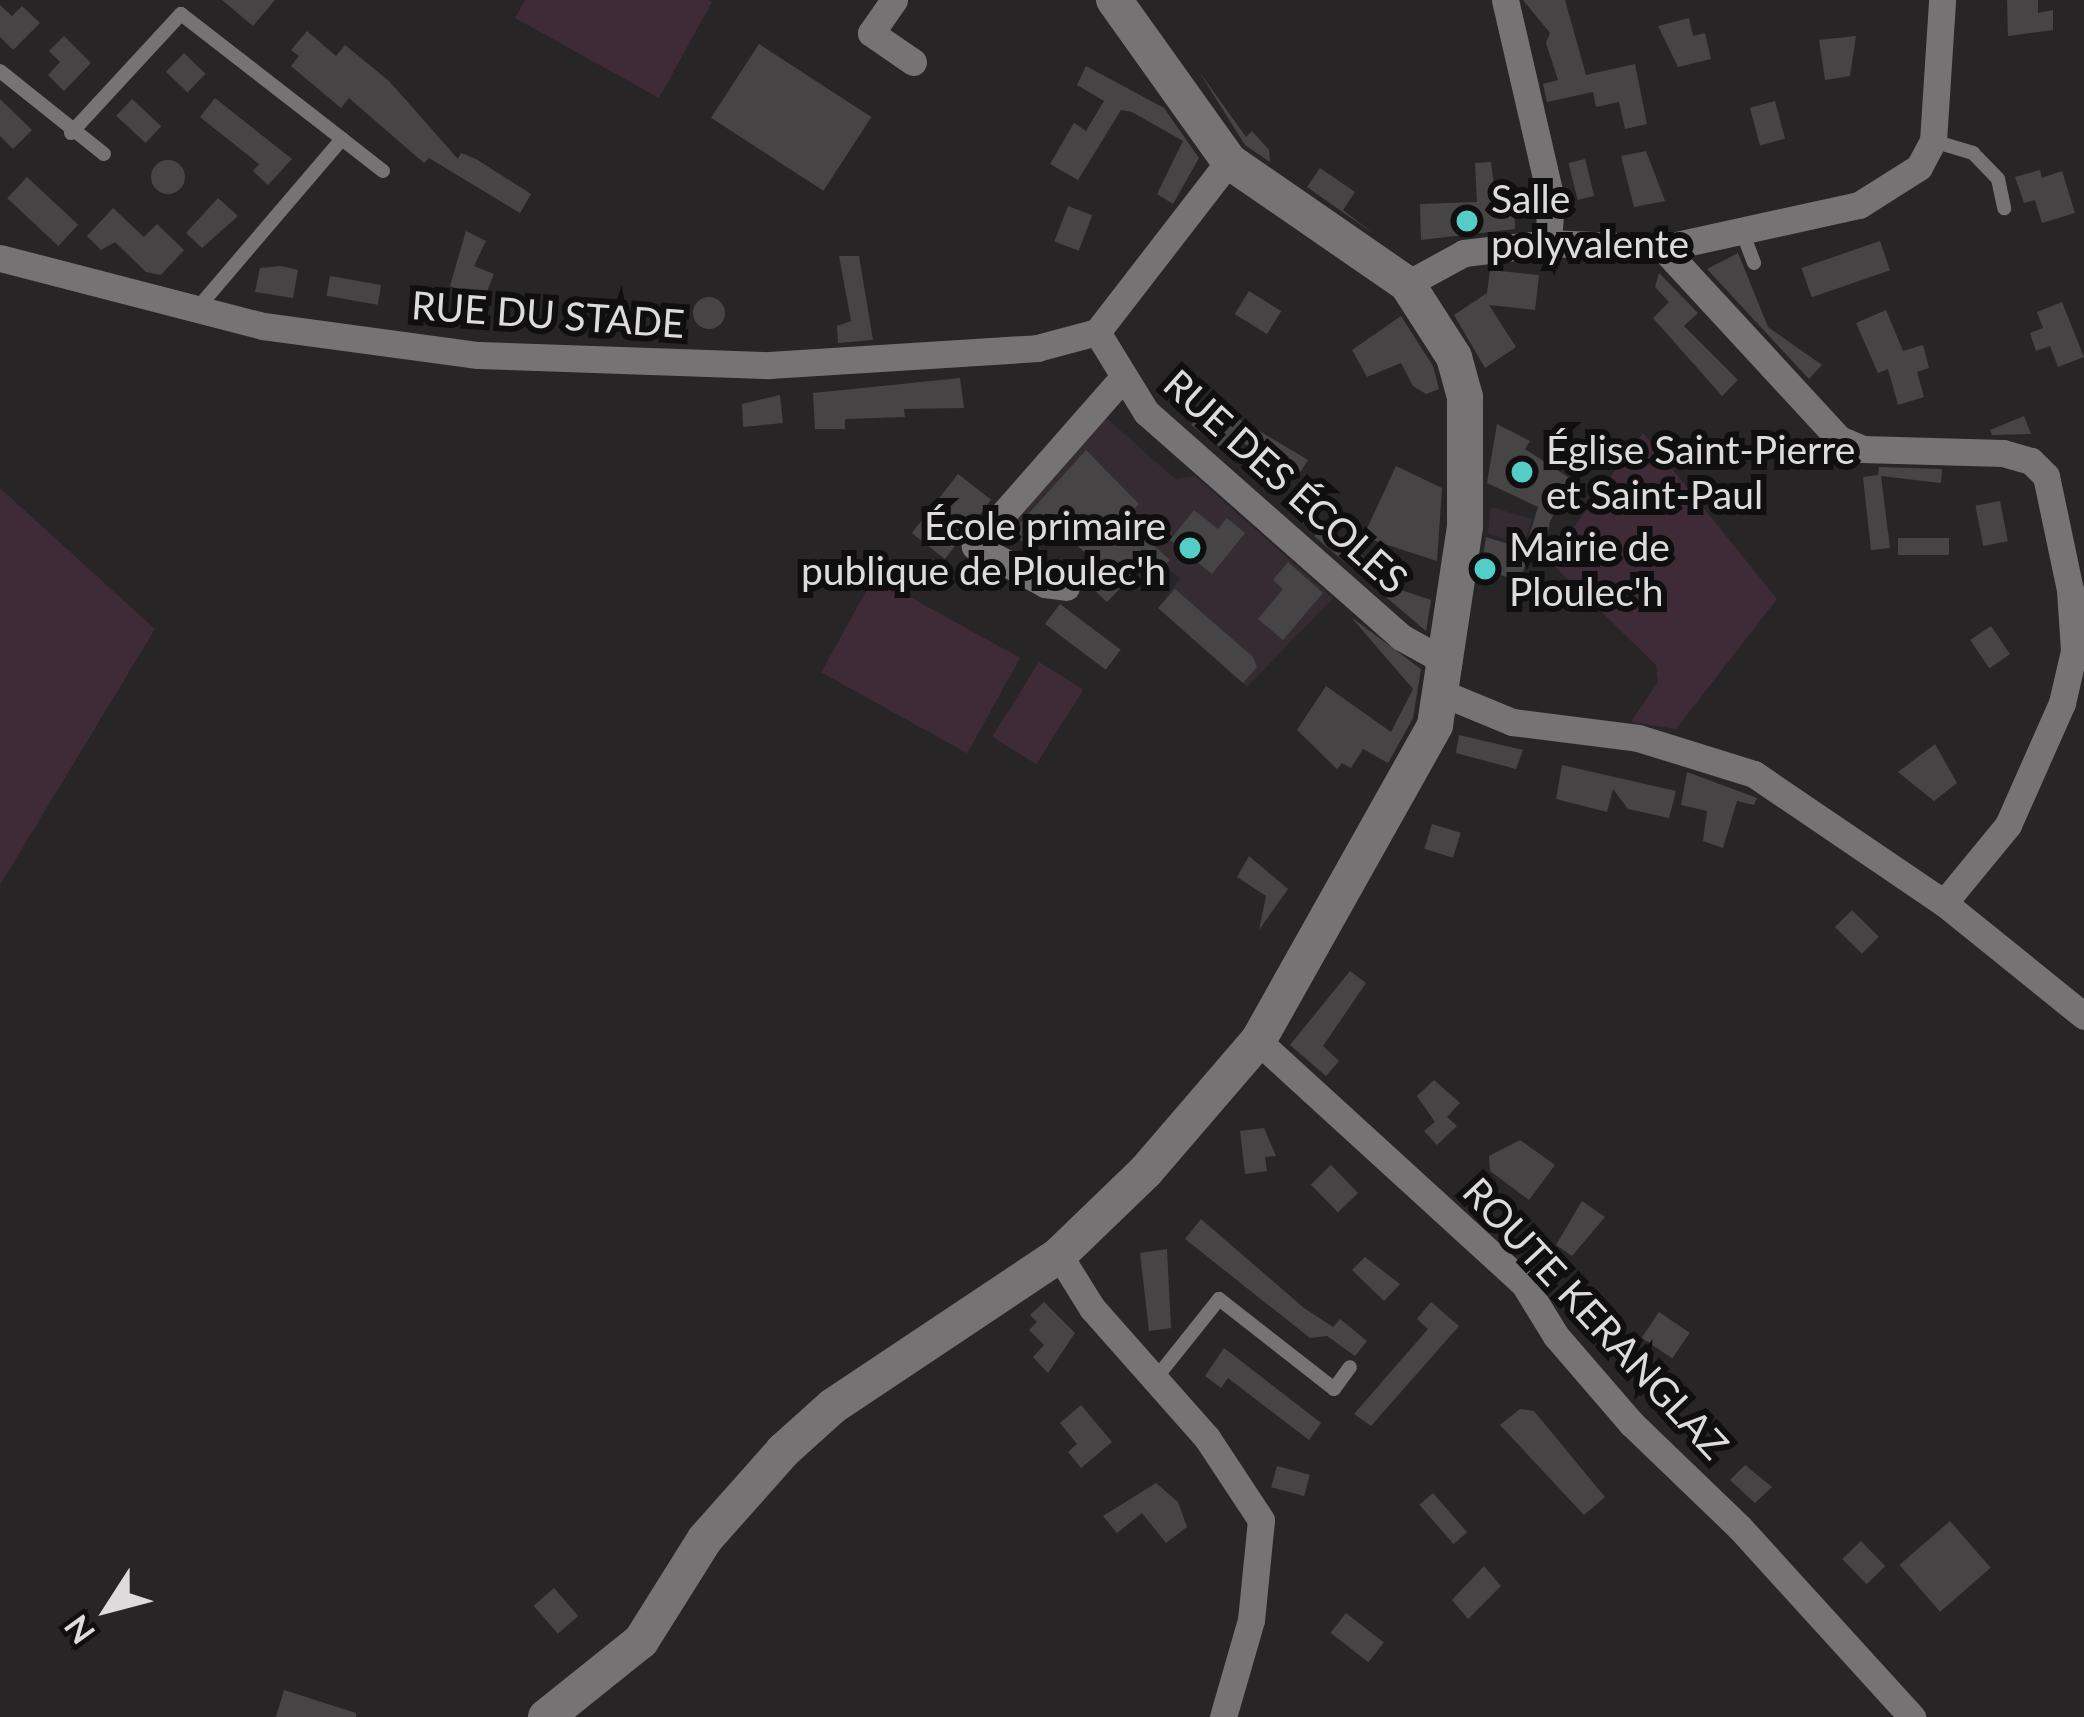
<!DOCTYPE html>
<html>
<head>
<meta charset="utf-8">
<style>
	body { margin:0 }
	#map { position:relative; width:2084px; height:1717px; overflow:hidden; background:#282527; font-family:Lato,sans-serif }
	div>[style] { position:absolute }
	.built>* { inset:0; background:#352c32 }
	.green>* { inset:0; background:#3f2a38; transform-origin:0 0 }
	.building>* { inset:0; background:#474446; transform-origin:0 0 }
	.round { border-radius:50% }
	.lane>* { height:14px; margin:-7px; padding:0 7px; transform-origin:7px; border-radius:7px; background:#767375 }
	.street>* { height:27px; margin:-13.5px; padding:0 13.5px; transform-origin:13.5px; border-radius:13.5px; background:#767375 }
	.secondary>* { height:36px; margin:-18px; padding:0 18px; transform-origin:18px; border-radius:18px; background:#767375 }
	.dots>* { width:33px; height:33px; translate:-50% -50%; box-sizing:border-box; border:6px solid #100f0f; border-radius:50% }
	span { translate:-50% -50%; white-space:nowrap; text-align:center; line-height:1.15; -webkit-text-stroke:12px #100f0f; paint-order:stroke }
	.poi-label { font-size:39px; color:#dddbdc }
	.left { translate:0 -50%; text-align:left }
	.right { translate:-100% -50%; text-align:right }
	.street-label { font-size:39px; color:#dddbdc }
	.north { position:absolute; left:48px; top:1549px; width:120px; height:120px; -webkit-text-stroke:9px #100f0f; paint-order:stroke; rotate:234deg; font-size:33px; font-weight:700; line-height:48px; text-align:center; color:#dddbdc }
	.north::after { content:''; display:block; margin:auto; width:42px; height:54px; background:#dddbdc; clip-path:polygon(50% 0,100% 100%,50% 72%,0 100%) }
</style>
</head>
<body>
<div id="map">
	<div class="built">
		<div style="clip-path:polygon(1103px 415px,1175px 479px,1195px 476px,1333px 598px,1247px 687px,1158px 608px,1180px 579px,1165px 566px,1152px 579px,1139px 568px,1107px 602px,1091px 587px,1116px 561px,1056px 527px,1033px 551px,1004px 529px)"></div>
		<div style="clip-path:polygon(1491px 507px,1532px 519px,1523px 546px,1488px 533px)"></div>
	</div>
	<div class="green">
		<div style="clip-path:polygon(525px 0,708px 0,712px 2px,659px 98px,515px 18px)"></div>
		<div style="clip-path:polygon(1643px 433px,1777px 599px,1676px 729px,1631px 722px,1658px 682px,1656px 665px,1549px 561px)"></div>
		<div style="clip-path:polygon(0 488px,155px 629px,0 885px)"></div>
		<div style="left:874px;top:577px;width:167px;height:109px;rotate:29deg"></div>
		<div style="left:1039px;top:662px;width:52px;height:88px;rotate:32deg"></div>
	</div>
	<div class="building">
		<div style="clip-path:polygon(222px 0,275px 0,253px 26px)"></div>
		<div style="clip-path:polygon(1523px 0,1565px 0,1586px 75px,1635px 64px,1647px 124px,1625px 129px,1619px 102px,1596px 107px,1593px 92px,1547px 102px,1543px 84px,1558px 80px,1546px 43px,1550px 33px)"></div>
		<div style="clip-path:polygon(2007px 0,2038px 0,2038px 13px,2053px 10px,2053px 30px,2008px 36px)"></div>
		<div style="clip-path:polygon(0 5px,12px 16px,22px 6px,40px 23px,13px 50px,0 37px)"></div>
		<div style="clip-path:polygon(1689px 18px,1693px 36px,1705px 33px,1711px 59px,1678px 67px,1658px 26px)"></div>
		<div style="clip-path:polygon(307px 31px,336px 56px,345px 45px,389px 81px,458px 159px,461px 153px,476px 159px,531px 194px,520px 213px,429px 158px,424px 163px,349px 98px,341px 108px,291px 66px,299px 56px,291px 50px)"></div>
		<div style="clip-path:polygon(64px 36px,91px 63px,64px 91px,48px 75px,60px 62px,49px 51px)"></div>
		<div style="clip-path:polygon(1856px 36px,1850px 76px,1825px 80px,1819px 40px)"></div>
		<div style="left:759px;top:44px;width:134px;height:88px;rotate:33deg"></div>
		<div style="left:184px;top:53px;width:30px;height:26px;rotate:44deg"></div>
		<div style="clip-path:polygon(1086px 66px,1164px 108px,1199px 158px,1173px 204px,1157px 194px,1183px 141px,1132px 112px,1121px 110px,1078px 180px,1050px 164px,1074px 123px,1086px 131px,1104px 101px,1077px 85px)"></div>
		<div style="clip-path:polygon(1198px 70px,1246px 137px,1252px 131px,1269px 150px,1270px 162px,1245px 145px)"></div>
		<div style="clip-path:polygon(215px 98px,292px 159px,268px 185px,253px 171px,259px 164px,200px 117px)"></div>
		<div style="clip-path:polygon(0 99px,32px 130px,13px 149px,0 136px)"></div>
		<div style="left:132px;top:99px;width:40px;height:23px;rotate:43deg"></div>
		<div style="left:1775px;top:101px;width:39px;height:26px;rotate:75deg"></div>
		<div style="clip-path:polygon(1646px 151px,1665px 201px,1634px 207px,1621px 156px)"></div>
		<div style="left:1585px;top:159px;width:38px;height:17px;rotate:76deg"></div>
		<div class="round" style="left:151px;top:160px;width:34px;height:34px"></div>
		<div style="clip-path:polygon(1491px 162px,1496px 201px,1514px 201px,1515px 229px,1421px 240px,1420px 204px,1477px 202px,1475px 163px)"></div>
		<div style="clip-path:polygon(1320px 168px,1355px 192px,1343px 210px,1374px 234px,1307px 187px)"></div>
		<div style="clip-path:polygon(2040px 170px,2042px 178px,2062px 171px,2075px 213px,2042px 223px,2035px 200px,2024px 203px,2015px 177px)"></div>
		<div style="left:27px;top:177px;width:70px;height:29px;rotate:43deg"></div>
		<div style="clip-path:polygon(218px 198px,238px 216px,202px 248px,186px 233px)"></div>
		<div style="left:1068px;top:206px;width:26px;height:38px;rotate:21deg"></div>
		<div style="clip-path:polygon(113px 208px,144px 237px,157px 224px,184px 250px,161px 275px,146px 272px,115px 242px,101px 250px,87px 236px)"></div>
		<div style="clip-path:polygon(466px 231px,486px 241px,474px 266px,494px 274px,484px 299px,450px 286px)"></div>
		<div style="left:1880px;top:241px;width:31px;height:83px;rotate:71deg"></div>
		<div style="clip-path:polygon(1738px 253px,1768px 327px,1822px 365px,1809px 379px,1707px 269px)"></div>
		<div style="clip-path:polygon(839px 256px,859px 256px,873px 340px,838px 343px,837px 326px,851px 321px)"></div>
		<div style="clip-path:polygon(281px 266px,298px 270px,293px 298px,255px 292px,260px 268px)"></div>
		<div style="clip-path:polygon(1490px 270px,1539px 275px,1535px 310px,1489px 305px,1516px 347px,1485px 368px,1454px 315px,1487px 293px)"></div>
		<div style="clip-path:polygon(1659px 273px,1698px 313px,1684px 326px,1738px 380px,1722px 396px,1653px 318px,1669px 302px,1655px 287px)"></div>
		<div style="left:330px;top:276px;width:52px;height:20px;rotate:10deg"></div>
		<div style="left:1249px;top:291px;width:38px;height:27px;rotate:32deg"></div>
		<div class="round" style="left:693px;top:297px;width:32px;height:32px"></div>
		<div style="clip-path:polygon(2062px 302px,2084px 357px,2058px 367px,2050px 346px,2036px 351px,2030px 333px,2043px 328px,2037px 312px)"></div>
		<div style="clip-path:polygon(1886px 310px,1903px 351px,1923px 345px,1929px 368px,1917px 372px,1924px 397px,1898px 405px,1888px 369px,1878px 373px,1856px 323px)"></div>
		<div style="clip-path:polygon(1401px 316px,1433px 366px,1439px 389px,1426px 394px,1413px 386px,1401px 363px,1367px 377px,1352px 350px)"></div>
		<div style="clip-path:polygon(960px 378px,964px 408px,904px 409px,905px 417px,845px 419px,845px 429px,815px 429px,813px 393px)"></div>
		<div style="clip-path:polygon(780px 395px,783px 423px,743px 427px,742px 404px)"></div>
		<div style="clip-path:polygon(1209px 401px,1308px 460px,1297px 477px,1231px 435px,1221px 448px,1191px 425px)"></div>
		<div style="clip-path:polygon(2024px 416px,2031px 434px,1992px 435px,1990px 430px)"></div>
		<div style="clip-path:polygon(1497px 424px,1530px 441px,1525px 449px,1574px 481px,1550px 521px,1543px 562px,1528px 557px,1520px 581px,1481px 569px,1486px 537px,1525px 549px,1538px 507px,1487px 483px)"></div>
		<div style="clip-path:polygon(1086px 450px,1139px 504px,1125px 519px,1170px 560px,1152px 579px,1139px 568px,1107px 602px,1091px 587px,1106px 571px,1056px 527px,1033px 551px,1012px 532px)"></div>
		<div style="clip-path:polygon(1396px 466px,1442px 488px,1437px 561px,1363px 537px)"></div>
		<div style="clip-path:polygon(1879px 467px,1942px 469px,1941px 483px,1881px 476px,1890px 548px,1871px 550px,1863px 477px,1878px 475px)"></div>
		<div style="left:958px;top:474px;width:42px;height:75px;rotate:38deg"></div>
		<div style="left:2000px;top:501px;width:41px;height:25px;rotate:79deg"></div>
		<div style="clip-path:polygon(1194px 510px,1218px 529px,1227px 518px,1245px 533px,1212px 574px,1170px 540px)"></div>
		<div style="clip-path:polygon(1327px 526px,1404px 591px,1431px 600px,1426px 631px,1314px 536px)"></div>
		<div style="left:1898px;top:538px;width:51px;height:17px"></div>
		<div style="clip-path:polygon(1288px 562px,1323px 593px,1283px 640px,1258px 619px,1283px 589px,1273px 580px)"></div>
		<div style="clip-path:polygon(1175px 589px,1253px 657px,1257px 667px,1243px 683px,1158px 608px)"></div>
		<div style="left:1060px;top:604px;width:76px;height:25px;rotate:37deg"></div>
		<div style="clip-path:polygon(1351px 617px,1421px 669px,1413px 718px,1388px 763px,1363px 749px,1351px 768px,1342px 763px,1337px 769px,1297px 730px,1326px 686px,1391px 732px,1413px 689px)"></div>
		<div style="left:1991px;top:626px;width:34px;height:25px;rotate:56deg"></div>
		<div style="clip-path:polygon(1459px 735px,1523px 750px,1516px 769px,1456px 753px)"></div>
		<div style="clip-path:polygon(1935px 744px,1957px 783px,1934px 801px,1898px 772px)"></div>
		<div style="clip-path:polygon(1562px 765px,1676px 791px,1669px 818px,1628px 809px,1613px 789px,1607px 812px,1556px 799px)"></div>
		<div style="clip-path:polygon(1687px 772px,1757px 798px,1754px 805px,1737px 801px,1723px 848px,1703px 841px,1707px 811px,1681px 805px)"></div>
		<div style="left:1432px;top:824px;width:30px;height:26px;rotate:17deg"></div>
		<div style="clip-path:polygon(1249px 856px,1288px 889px,1259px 930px,1266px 896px,1237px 877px)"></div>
		<div style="left:1852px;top:910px;width:38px;height:24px;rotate:45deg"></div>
		<div style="clip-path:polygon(1350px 971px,1366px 983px,1323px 1046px,1339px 1061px,1326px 1076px,1290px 1045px)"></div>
		<div style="clip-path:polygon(1434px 1080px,1460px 1103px,1447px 1117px,1457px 1126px,1437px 1145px,1424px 1131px,1435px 1122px,1417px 1096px)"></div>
		<div style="clip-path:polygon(1264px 1128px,1276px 1156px,1265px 1157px,1267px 1171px,1245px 1174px,1240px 1131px)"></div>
		<div style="clip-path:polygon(1520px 1140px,1555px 1165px,1529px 1200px,1490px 1171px,1489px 1156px)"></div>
		<div style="left:1331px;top:1165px;width:39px;height:28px;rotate:46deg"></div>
		<div style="clip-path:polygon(1582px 1201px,1605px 1217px,1572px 1256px,1556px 1245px)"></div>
		<div style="clip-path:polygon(1201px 1219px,1304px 1308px,1333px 1327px,1340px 1319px,1367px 1341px,1355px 1356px,1327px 1336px,1310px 1338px,1185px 1239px)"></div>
		<div style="clip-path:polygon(1167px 1249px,1171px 1328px,1149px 1331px,1140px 1253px)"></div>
		<div style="clip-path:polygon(1365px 1257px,1400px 1284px,1384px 1301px,1352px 1270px)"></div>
		<div style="clip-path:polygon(1044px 1302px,1075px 1333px,1048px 1373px,1033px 1357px,1044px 1345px,1029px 1330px,1037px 1322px,1030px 1315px)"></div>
		<div style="clip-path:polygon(1431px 1302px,1459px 1326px,1371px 1426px,1354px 1414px,1428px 1329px,1417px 1319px)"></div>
		<div style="left:1659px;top:1312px;width:37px;height:31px;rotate:34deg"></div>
		<div style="clip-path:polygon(1224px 1348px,1321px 1423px,1309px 1440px,1228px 1378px,1221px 1388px,1205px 1376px)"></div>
		<div style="clip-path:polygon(1081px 1405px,1112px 1442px,1081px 1468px,1068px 1452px,1077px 1444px,1060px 1423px)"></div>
		<div style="clip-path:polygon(1520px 1409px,1534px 1411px,1605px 1497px,1584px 1515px,1500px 1425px)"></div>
		<div style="clip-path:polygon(1745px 1465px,1772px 1487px,1755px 1503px,1730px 1480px)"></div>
		<div style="left:1277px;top:1466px;width:34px;height:22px;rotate:15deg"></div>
		<div style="clip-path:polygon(1156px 1483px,1178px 1502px,1187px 1527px,1166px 1543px,1142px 1513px,1117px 1533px,1103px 1516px)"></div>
		<div style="left:1433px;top:1493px;width:52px;height:18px;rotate:49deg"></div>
		<div style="left:1950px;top:1521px;width:62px;height:67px;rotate:49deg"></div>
		<div style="left:1861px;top:1541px;width:35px;height:26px;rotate:46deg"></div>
		<div style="clip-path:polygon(1484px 1566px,1501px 1586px,1468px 1619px,1452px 1600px)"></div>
		<div style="left:554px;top:1588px;width:37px;height:27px;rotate:49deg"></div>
		<div style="left:1346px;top:1613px;width:48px;height:25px;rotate:38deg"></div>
		<div style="clip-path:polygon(284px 1690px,356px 1713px,356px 1717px,276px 1717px)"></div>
	</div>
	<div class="lane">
		<div style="left:0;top:71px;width:133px;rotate:38.6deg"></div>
		<div style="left:71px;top:133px;width:162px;rotate:-47.3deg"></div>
		<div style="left:181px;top:14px;width:204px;rotate:37.8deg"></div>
		<div style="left:342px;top:139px;width:226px;rotate:130.5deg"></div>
		<div style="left:342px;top:139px;width:52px;rotate:38deg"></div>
		<div style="left:1933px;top:141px;width:42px;rotate:16.7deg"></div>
		<div style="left:1973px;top:153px;width:36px;rotate:46deg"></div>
		<div style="left:1998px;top:179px;width:30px;rotate:78deg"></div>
		<div style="left:1743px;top:234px;width:31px;rotate:69deg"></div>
		<div style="left:1156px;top:1378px;width:101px;rotate:-51.4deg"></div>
		<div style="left:1219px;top:1299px;width:146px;rotate:38deg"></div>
		<div style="left:1334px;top:1389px;width:27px;rotate:-54deg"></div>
	</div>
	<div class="street">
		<div style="left:894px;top:0;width:40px;rotate:124.9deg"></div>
		<div style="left:871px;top:33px;width:51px;rotate:34.6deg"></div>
		<div style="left:1505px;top:0;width:204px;rotate:77deg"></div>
		<div style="left:1551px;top:199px;width:44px;rotate:93.9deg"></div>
		<div style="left:1663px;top:248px;width:201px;rotate:-12.4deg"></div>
		<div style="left:1859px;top:205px;width:71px;rotate:-32.3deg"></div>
		<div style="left:1919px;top:167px;width:30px;rotate:-62deg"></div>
		<div style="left:1933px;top:141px;width:141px;rotate:-86.3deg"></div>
		<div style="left:0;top:258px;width:272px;rotate:14.5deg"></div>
		<div style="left:263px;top:326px;width:217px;rotate:7.7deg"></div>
		<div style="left:478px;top:355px;width:291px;rotate:2deg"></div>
		<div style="left:769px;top:365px;width:269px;rotate:-3.6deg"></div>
		<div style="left:1037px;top:348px;width:62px;rotate:-14.9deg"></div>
		<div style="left:1407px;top:284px;width:65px;rotate:-28.5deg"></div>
		<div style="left:1464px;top:253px;width:85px;rotate:-6.8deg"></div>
		<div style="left:1548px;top:243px;width:115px;rotate:2.5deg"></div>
		<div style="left:1663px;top:248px;width:260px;rotate:47.3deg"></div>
		<div style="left:1839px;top:439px;width:25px;rotate:23deg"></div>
		<div style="left:1862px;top:449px;width:141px;rotate:1.6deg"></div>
		<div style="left:2003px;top:453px;width:29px;rotate:16deg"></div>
		<div style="left:2031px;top:461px;width:21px;rotate:45deg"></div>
		<div style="left:2046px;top:476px;width:116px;rotate:78.1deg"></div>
		<div style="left:2070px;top:590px;width:61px;rotate:86.2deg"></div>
		<div style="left:2074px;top:651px;width:53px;rotate:103deg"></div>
		<div style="left:2062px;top:703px;width:133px;rotate:113.9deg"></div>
		<div style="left:2008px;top:825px;width:101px;rotate:129.4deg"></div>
		<div style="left:1097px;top:332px;width:94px;rotate:58.5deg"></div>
		<div style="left:1146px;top:412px;width:340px;rotate:41.4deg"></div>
		<div style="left:1401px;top:637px;width:54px;rotate:29deg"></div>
		<div style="left:1097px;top:332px;width:216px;rotate:-52.3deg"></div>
		<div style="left:1066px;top:587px;width:21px;rotate:-172deg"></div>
		<div style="left:1045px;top:584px;width:80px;rotate:-151.5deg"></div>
		<div style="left:975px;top:546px;width:220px;rotate:-48.7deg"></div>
		<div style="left:1442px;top:693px;width:76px;rotate:22.5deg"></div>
		<div style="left:1512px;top:722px;width:127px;rotate:7.2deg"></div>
		<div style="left:1638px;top:738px;width:121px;rotate:17.2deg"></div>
		<div style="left:1754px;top:774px;width:230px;rotate:34.2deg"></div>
		<div style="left:1944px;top:903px;width:180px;rotate:38.9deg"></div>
		<div style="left:1258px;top:1041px;width:360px;rotate:42.4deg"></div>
		<div style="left:1524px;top:1284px;width:61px;rotate:58.4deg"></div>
		<div style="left:1556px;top:1336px;width:115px;rotate:49.2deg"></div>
		<div style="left:1631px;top:1423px;width:151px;rotate:43.9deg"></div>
		<div style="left:1740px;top:1528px;width:256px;rotate:47.7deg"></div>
		<div style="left:1059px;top:1255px;width:62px;rotate:58.1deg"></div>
		<div style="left:1092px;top:1308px;width:174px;rotate:48.5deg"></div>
		<div style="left:1207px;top:1438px;width:98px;rotate:56.6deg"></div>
		<div style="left:1261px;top:1520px;width:100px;rotate:95.7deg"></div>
		<div style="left:1251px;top:1620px;width:101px;rotate:106.1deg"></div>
	</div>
	<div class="secondary">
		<div style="left:546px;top:1717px;width:122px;rotate:-38.7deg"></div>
		<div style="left:641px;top:1641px;width:120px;rotate:-57.9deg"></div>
		<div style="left:705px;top:1539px;width:118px;rotate:-48.4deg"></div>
		<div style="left:783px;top:1451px;width:67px;rotate:-42deg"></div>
		<div style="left:833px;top:1406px;width:272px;rotate:-33.7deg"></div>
		<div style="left:1059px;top:1255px;width:121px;rotate:-44deg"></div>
		<div style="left:1146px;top:1171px;width:172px;rotate:-49.3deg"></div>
		<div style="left:1258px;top:1041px;width:362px;rotate:-60.7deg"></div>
		<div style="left:1435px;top:725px;width:201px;rotate:-81.4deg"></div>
		<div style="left:1465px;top:526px;width:129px;rotate:-90deg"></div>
		<div style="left:1465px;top:397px;width:41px;rotate:-105.4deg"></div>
		<div style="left:1454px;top:357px;width:87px;rotate:-122.8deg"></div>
		<div style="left:1407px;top:284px;width:216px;rotate:-145.4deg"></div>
		<div style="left:1229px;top:161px;width:198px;rotate:-125.5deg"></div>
	</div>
	<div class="dots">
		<div style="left:1467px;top:221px;background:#54cdc6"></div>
		<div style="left:1522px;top:472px;background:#54cdc6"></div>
		<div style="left:1190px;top:548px;background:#54cdc6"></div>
		<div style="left:1485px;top:569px;background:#54cdc6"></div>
	</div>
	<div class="poi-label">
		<span class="left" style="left:1491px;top:221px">Salle<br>polyvalente</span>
		<span class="left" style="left:1546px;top:472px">Église Saint-Pierre<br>et Saint-Paul</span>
		<span class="right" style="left:1166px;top:548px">École primaire<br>publique de Ploulec'h</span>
		<span class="left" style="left:1509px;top:569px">Mairie de<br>Ploulec'h</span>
	</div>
	<div class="street-label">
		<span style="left:548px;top:314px;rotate:4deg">RUE DU STADE</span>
		<span style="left:1286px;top:481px;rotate:42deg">RUE DES ÉCOLES</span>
		<span style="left:1596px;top:1318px;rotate:47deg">ROUTE KERANGLAZ</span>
	</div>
	<div class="north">N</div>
</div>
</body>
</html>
